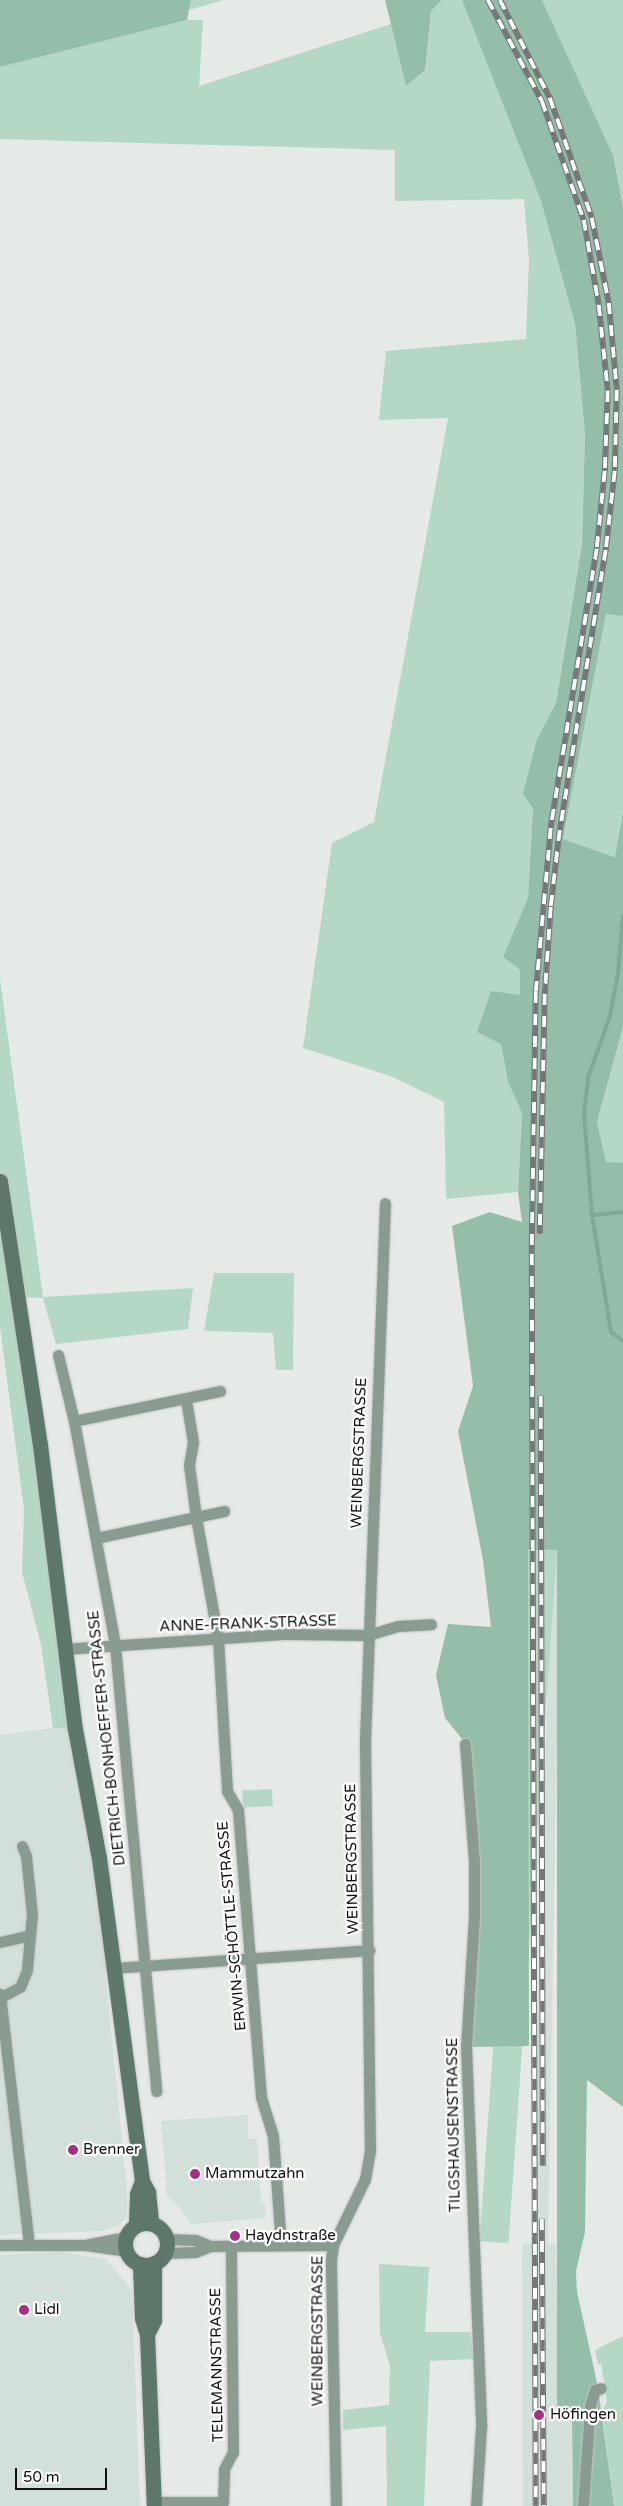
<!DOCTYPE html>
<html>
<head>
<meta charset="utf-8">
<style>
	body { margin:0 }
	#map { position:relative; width:623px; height:2506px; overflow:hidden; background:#e5eae7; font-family:"Varela Round",sans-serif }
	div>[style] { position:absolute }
	.built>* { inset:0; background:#d3e0d9 }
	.green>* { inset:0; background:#b4d8c5; transform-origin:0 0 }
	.forest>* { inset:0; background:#94bea9 }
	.stream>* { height:4px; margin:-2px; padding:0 2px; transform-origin:2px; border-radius:2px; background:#81aa95 }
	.roads { filter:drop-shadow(0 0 1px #c3c7c5) drop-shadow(0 0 1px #c3c7c5) }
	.street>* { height:11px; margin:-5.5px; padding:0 5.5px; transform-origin:5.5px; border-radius:5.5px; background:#8a9c92 }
	.secondary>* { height:15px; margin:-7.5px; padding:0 7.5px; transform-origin:7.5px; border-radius:7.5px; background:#5d776a }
	.secondary>.ring { margin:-7.5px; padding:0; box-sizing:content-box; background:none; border:15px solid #5d776a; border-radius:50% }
	.rail>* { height:5.5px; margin-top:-2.75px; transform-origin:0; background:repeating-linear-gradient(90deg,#fff 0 11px,#747775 0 22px); box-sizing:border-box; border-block:1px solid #747775 }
	.dots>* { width:14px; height:14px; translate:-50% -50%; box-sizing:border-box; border:2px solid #fff; border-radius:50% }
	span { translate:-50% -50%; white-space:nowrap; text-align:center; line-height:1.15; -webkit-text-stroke:4.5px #fff; paint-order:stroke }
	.street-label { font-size:15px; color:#111211 }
	.poi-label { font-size:15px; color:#111211 }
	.left { translate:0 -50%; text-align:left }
	.scale { position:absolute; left:15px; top:2468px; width:92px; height:22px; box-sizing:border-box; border:2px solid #111211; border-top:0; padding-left:6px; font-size:15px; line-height:18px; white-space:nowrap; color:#111211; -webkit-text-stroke:4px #fff; paint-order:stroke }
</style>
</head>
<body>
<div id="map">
	<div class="built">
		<div style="clip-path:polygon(576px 646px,548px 2244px,556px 2244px,558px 2411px,572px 2411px,573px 2506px,523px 2506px,522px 2243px,536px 2244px,532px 2243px)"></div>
		<div style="clip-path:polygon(53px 1728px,75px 1729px,114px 1968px,105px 1970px,127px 2190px,127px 2216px,119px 2226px,100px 2231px,0 2235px,0 1735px)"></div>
		<div style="clip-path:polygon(248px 2115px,248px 2139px,257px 2139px,261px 2203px,265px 2203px,266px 2218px,191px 2224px,181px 2209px,167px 2196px,161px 2121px)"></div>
		<div style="clip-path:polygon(60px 2252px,106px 2259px,132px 2290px,140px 2506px,0 2506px,0 2255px)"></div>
	</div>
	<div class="green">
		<div style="clip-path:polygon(191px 0,224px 0,189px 10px)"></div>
		<div style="clip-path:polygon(442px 0,462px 0,541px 201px,575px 324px,585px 434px,582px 544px,556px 703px,537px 739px,528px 897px,503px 957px,520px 970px,520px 995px,501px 1044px,508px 1082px,522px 1113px,518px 1192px,446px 1199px,444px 1102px,393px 1077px,303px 1048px,332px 843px,374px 822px,448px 418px,379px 420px,386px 351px,526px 339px,529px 261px,524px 199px,395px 201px,395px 150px,0 139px,0 67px,187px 20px,203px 20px,199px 86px,391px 24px,406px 85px,425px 70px,431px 11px)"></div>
		<div style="clip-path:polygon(542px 0,623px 0,623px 206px,613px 155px)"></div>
		<div style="clip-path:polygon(606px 613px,623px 616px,623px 809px,616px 857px,563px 839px)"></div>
		<div style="clip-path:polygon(0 979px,43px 1297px,193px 1288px,188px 1329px,56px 1344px,43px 1298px,17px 1297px,75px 1729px,53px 1728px,41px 1645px,22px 1572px,24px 1509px,0 1327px)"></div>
		<div style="clip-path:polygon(623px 1027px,623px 1163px,606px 1163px,597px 1122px)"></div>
		<div style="clip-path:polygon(214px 1273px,294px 1273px,293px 1370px,276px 1370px,273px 1333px,204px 1331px)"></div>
		<div style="left:528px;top:1548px;width:29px;height:695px;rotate:4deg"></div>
		<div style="left:272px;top:1789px;width:17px;height:30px;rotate:87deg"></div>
		<div style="clip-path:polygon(379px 2264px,429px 2267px,425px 2332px,470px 2332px,474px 2359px,430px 2361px,424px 2506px,387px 2506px,386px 2426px,343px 2430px,343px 2410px,389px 2405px,390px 2366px,380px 2333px)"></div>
		<div style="clip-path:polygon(623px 2336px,623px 2506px,614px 2506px,602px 2412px,607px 2401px,605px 2388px,601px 2364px,598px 2364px,595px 2350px)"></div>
	</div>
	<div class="forest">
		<div style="clip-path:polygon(0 0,191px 0,187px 20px,0 67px)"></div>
		<div style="clip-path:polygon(385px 0,442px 0,431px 11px,425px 70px,406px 86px)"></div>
		<div style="clip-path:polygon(462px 0,542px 0,613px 155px,623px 206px,623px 616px,606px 614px,563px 839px,615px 857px,623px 812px,623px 1027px,597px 1122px,606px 1162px,623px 1163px,623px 2107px,587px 2080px,585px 2232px,576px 2271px,577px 2292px,598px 2387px,614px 2506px,573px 2506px,572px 2411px,557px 2411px,557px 1550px,528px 1549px,529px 2046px,472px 2047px,480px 1867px,471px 1784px,471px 1750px,445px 1718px,436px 1675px,448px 1624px,491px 1627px,483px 1560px,458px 1431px,473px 1386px,452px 1226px,490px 1212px,522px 1222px,518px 1192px,522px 1113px,508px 1082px,501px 1044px,477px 1032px,491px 991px,520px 995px,520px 970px,503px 957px,528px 897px,533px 808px,523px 794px,537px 739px,556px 703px,582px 544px,585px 434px,575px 324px,541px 201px)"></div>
	</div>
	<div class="stream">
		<div style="left:623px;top:1212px;width:31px;rotate:174deg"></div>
		<div style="left:592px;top:1215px;width:119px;rotate:80.8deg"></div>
		<div style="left:611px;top:1332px;width:15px;rotate:37deg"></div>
		<div style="left:592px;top:1215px;width:102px;rotate:-94.5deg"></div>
		<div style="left:584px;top:1113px;width:38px;rotate:-83deg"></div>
		<div style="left:589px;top:1075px;width:63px;rotate:-70.4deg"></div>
		<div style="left:610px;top:1016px;width:44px;rotate:-79.5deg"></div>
		<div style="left:618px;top:973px;width:57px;rotate:-85deg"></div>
	</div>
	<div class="roads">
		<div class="street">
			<div style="left:58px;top:1355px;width:68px;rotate:76.4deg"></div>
			<div style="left:74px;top:1421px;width:228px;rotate:79.6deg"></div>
			<div style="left:115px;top:1645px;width:448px;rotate:84.7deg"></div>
			<div style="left:186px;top:1400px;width:43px;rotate:80.5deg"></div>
			<div style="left:193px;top:1442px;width:23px;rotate:100deg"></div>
			<div style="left:189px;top:1465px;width:52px;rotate:82.3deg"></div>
			<div style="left:196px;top:1517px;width:123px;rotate:79.7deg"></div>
			<div style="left:218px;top:1638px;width:153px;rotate:86.6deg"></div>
			<div style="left:227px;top:1791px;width:22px;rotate:60deg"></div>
			<div style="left:238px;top:1810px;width:288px;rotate:85.4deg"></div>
			<div style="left:261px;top:2097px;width:41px;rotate:72.9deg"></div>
			<div style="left:273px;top:2136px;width:108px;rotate:85.8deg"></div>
			<div style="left:74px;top:1421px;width:149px;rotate:-11.6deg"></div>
			<div style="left:96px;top:1538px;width:131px;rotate:-11.9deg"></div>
			<div style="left:64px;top:1649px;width:223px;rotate:-3.9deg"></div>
			<div style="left:286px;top:1634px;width:82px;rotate:0.7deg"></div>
			<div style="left:368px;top:1635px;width:31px;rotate:-17deg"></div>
			<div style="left:398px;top:1626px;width:33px;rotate:-3deg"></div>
			<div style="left:465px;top:1744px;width:118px;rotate:85.6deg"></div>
			<div style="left:474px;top:1862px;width:55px;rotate:90deg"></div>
			<div style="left:474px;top:1917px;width:129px;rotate:93.5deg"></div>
			<div style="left:466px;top:2046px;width:381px;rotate:87.7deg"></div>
			<div style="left:481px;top:2427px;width:79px;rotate:93.6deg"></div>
			<div style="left:22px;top:1846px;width:11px;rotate:68deg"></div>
			<div style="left:26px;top:1856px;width:58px;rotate:84.1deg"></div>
			<div style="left:32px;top:1914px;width:21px;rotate:95deg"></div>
			<div style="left:0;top:1942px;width:31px;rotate:-13deg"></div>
			<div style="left:30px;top:1935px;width:35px;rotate:95deg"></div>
			<div style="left:27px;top:1970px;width:18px;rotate:112deg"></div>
			<div style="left:20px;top:1987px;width:21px;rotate:152deg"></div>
			<div style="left:114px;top:1968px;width:256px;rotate:-4deg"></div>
			<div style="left:0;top:1994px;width:252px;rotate:83.4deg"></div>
			<div style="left:166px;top:2239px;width:29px;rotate:2deg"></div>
			<div style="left:195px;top:2240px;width:17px;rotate:21deg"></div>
			<div style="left:0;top:2245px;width:85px"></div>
			<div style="left:85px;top:2245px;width:41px;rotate:8.3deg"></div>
			<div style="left:85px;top:2245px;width:42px;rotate:-11deg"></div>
			<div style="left:165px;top:2253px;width:30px;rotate:-2deg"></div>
			<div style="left:195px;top:2252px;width:17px;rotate:-21deg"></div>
			<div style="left:211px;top:2246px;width:122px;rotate:-0.5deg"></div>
			<div style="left:154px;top:2502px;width:69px"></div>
			<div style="left:223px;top:2502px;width:33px;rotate:-88deg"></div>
			<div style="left:224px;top:2469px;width:19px;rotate:-62deg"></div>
			<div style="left:233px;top:2452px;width:206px;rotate:-90.6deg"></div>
			<div style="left:336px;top:2506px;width:246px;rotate:-91.2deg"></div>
			<div style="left:331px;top:2260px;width:15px;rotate:-82deg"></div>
			<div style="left:333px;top:2245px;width:73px;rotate:-64.1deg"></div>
			<div style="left:365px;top:2179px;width:27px;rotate:-80deg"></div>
			<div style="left:370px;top:2152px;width:411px;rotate:-90.7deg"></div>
			<div style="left:365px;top:1741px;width:538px;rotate:-87.87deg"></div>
			<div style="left:583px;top:2506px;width:100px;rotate:-86deg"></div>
			<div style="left:590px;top:2406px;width:17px;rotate:-73deg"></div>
			<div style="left:595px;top:2390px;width:6px;rotate:-18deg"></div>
		</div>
		<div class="secondary">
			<div style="left:0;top:1181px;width:267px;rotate:81.4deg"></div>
			<div style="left:40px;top:1445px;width:286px;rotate:83deg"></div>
			<div style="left:75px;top:1729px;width:131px;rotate:79.5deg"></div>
			<div style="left:99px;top:1858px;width:326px;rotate:82.4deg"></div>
			<div style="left:142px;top:2181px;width:13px;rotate:61deg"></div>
			<div style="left:148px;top:2192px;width:31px;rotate:84deg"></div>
			<div class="ring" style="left:125px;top:2223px;width:27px;height:27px"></div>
			<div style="left:136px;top:2225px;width:31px;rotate:-88deg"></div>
			<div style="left:137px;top:2194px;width:14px;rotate:-69deg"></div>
			<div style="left:140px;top:2264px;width:54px;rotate:87.9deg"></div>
			<div style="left:142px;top:2318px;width:17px;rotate:73deg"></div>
			<div style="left:147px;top:2334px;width:172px;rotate:87.7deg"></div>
			<div style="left:147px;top:2334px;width:16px;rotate:-63deg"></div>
			<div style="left:154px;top:2320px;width:57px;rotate:-90deg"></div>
		</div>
	</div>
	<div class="rail">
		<div style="left:488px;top:0;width:115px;rotate:61.9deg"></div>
		<div style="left:542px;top:101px;width:126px;rotate:70.6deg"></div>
		<div style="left:584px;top:220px;width:86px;rotate:80deg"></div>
		<div style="left:599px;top:305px;width:86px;rotate:84deg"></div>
		<div style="left:608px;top:391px;width:80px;rotate:92.1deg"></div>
		<div style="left:605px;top:471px;width:78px;rotate:95.9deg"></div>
		<div style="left:597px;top:549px;width:283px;rotate:99.4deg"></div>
		<div style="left:551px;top:828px;width:165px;rotate:95.2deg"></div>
		<div style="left:536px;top:992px;width:262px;rotate:90.9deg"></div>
		<div style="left:532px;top:1254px;width:1252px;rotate:89.82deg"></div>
		<div style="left:500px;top:0;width:110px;rotate:63deg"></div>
		<div style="left:550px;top:98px;width:127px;rotate:70.7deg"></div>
		<div style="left:592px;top:218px;width:87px;rotate:78.7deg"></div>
		<div style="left:609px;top:303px;width:87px;rotate:84.7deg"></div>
		<div style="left:617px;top:390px;width:81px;rotate:91.4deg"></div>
		<div style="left:615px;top:471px;width:80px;rotate:96.5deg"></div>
		<div style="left:606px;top:550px;width:284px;rotate:99.3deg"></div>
		<div style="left:560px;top:830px;width:78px;rotate:96.7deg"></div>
		<div style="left:551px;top:907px;width:87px;rotate:93.9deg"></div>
		<div style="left:545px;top:994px;width:240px;rotate:91.2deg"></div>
		<div style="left:541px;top:1396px;width:770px;rotate:89.85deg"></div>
		<div style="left:542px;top:2219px;width:287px;rotate:89.6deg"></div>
	</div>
	<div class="dots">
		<div style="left:73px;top:2150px;background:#a72e83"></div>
		<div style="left:195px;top:2174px;background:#a72e83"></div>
		<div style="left:235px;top:2236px;background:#a72e83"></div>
		<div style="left:24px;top:2310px;background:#a72e83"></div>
		<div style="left:539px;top:2415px;background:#a72e83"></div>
	</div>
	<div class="street-label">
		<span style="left:359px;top:1453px;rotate:-88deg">WEINBERGSTRASSE</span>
		<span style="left:248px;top:1624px;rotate:-2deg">ANNE-FRANK-STRASSE</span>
		<span style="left:107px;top:1738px;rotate:-96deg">DIETRICH-BONHOEFFER-STRASSE</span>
		<span style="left:352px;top:1859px;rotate:-91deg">WEINBERGSTRASSE</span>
		<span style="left:232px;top:1926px;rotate:-95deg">ERWIN-SCHÖTTLE-STRASSE</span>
		<span style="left:454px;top:2125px;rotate:-91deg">TILGSHAUSENSTRASSE</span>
		<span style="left:318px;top:2331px;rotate:-90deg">WEINBERGSTRASSE</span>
		<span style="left:217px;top:2365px;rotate:-91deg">TELEMANNSTRASSE</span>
	</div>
	<div class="poi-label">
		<span class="left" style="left:83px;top:2150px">Brenner</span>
		<span class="left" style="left:205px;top:2174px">Mammutzahn</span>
		<span class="left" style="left:245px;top:2236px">Haydnstraße</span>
		<span class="left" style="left:34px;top:2310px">Lidl</span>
		<span class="left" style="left:550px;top:2415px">Höfingen</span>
	</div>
	<div class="scale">50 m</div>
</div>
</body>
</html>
